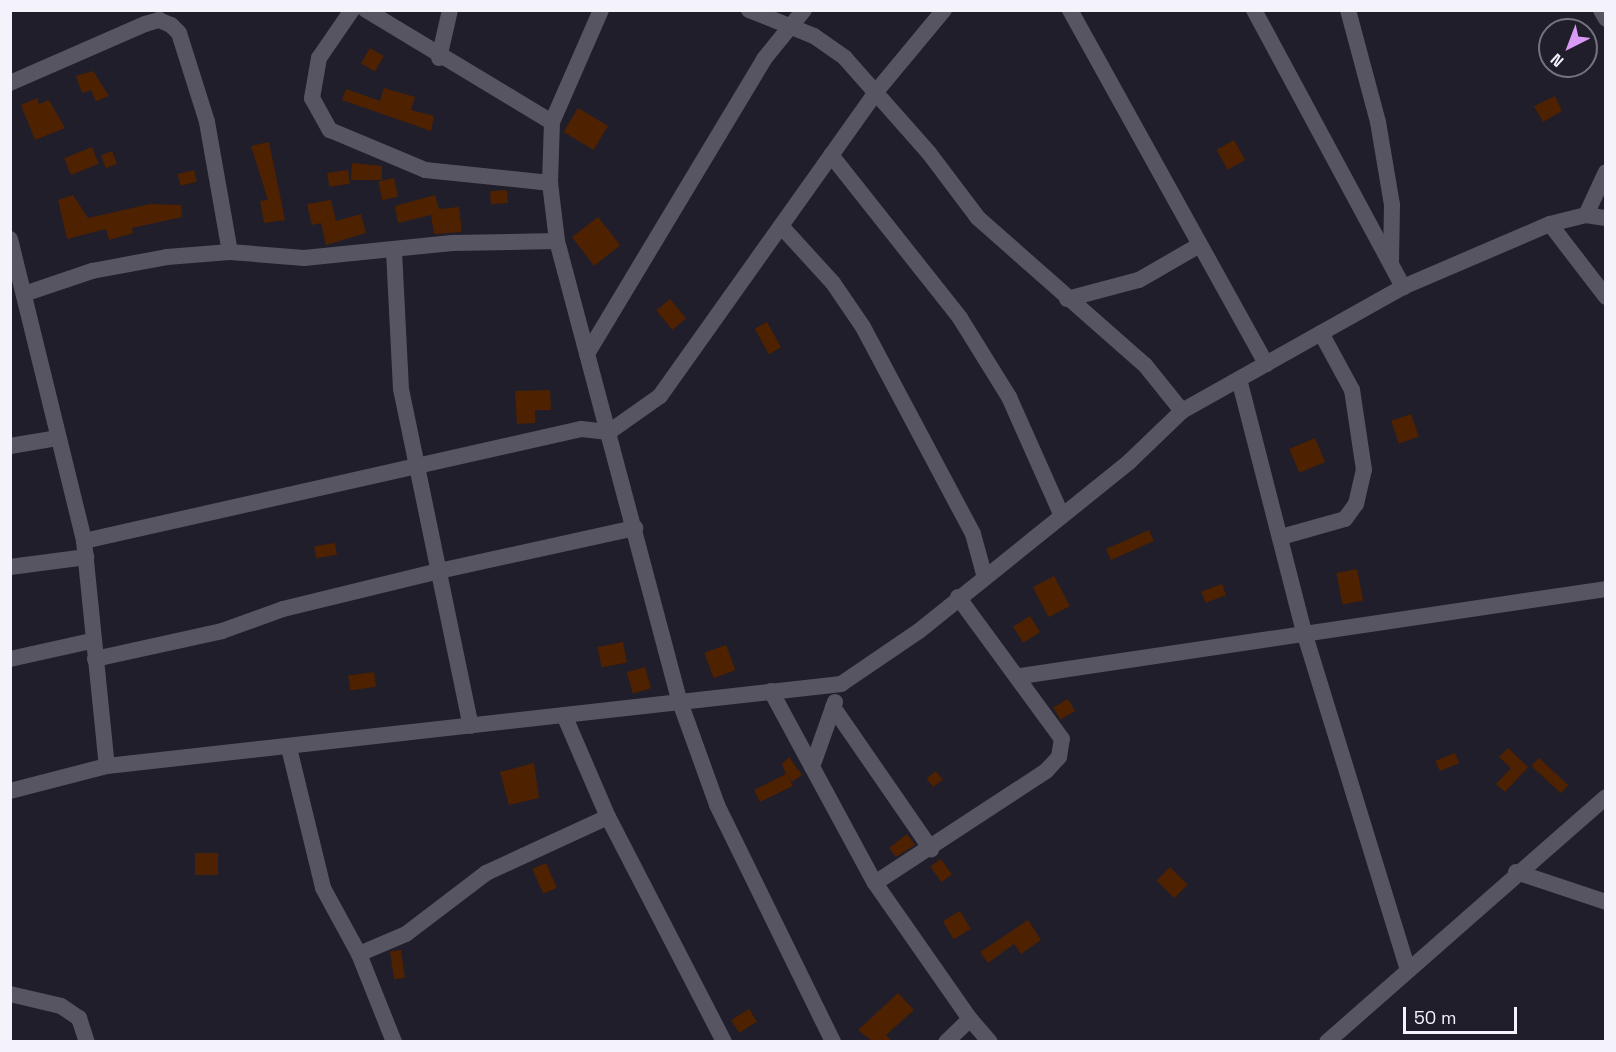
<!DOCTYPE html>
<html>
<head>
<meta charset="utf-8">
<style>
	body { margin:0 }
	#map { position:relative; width:1616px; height:1052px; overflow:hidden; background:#201e2a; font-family:"Space Grotesk",sans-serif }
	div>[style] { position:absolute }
	.building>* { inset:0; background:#4e2100; transform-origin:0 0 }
	.minor>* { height:16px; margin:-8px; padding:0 8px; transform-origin:8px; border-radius:8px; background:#575562 }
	span { translate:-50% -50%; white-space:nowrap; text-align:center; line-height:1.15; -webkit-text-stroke:6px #201e2a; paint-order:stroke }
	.frame { position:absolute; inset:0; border:12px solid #f4f3fb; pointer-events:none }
	.north { position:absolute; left:1538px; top:18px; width:60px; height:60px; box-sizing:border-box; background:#201e2a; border:2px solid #75737e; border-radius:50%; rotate:222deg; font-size:16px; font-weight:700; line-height:24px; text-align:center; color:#f4f3fb }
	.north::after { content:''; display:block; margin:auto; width:21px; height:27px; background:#d99af7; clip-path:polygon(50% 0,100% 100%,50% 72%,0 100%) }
	.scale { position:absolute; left:1403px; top:1007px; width:114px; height:27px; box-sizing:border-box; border:3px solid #f4f3fb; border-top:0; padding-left:8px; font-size:18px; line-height:21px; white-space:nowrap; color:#f4f3fb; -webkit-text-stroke:4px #201e2a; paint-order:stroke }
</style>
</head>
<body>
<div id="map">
	<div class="building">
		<div style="left:370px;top:48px;width:16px;height:18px;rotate:30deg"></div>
		<div style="clip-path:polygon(93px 71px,109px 96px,96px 101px,91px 90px,82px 93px,76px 76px)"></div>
		<div style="clip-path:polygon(384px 88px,415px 97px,411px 110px,434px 116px,431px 131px,342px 100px,346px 89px,380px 101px)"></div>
		<div style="clip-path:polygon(1555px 96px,1562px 111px,1543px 122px,1534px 106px)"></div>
		<div style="clip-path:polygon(37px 98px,39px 104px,49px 100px,65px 128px,35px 140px,21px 105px)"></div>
		<div style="left:578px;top:108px;width:35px;height:28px;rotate:31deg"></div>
		<div style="left:1234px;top:140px;width:23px;height:20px;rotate:61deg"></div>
		<div style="clip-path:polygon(269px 142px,285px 220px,264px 223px,260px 201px,268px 200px,251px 146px)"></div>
		<div style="left:92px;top:147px;width:18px;height:30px;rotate:68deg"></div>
		<div style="left:112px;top:151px;width:14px;height:12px;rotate:69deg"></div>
		<div style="clip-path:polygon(352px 163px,382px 166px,382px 180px,351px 180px)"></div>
		<div style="left:194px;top:170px;width:12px;height:17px;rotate:76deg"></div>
		<div style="left:348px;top:170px;width:14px;height:21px;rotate:82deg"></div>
		<div style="left:394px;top:178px;width:19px;height:16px;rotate:78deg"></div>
		<div style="left:507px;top:190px;width:13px;height:17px;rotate:86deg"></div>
		<div style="clip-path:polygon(73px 195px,88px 218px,150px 204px,181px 205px,182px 217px,132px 228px,133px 233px,109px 240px,106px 229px,67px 239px,58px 200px)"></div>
		<div style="clip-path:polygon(435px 195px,439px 209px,459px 207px,462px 232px,434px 234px,431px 215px,398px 223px,395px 206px)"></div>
		<div style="clip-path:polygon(331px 200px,336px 221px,361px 214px,366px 233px,326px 245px,321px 223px,312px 225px,307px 204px)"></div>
		<div style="left:598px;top:217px;width:36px;height:33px;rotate:52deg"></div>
		<div style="left:670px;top:299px;width:25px;height:18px;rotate:50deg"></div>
		<div style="left:767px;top:322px;width:29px;height:14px;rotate:61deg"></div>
		<div style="clip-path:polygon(550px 390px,551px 410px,535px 410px,535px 423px,517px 424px,515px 391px)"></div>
		<div style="left:1411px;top:414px;width:24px;height:21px;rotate:71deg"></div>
		<div style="left:1315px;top:438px;width:26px;height:28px;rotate:67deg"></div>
		<div style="left:1149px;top:530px;width:12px;height:47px;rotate:66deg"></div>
		<div style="left:335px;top:543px;width:12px;height:21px;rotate:81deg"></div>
		<div style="left:1357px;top:569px;width:32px;height:21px;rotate:79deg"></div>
		<div style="left:1054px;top:576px;width:34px;height:24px;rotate:62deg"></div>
		<div style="left:1222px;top:584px;width:12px;height:22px;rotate:70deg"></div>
		<div style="left:1030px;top:616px;width:19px;height:20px;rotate:58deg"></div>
		<div style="left:623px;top:642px;width:21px;height:26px;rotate:79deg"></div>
		<div style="left:726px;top:645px;width:27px;height:23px;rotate:70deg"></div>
		<div style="left:645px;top:667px;width:22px;height:19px;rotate:74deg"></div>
		<div style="left:374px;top:672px;width:15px;height:26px;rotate:82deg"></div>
		<div style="left:1068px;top:699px;width:14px;height:17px;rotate:60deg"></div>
		<div style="clip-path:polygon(1508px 748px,1528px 767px,1505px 792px,1496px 784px,1511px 768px,1499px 757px)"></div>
		<div style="left:1455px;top:753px;width:11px;height:21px;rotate:68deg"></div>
		<div style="clip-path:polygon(789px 757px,802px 775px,792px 782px,788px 776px,793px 786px,760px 802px,754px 790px,786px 774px,782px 764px)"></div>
		<div style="left:1539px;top:758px;width:40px;height:11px;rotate:43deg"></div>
		<div style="clip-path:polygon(534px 763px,539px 798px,509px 805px,500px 772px)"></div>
		<div style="left:936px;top:771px;width:11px;height:12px;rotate:52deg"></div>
		<div style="clip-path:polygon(907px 834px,915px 845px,896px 857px,889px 848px)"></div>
		<div style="left:195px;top:853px;width:23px;height:22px"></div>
		<div style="left:941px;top:859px;width:19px;height:13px;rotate:55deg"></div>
		<div style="left:546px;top:863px;width:27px;height:15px;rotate:66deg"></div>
		<div style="left:1170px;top:867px;width:25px;height:19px;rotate:45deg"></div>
		<div style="left:960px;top:911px;width:21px;height:20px;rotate:59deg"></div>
		<div style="clip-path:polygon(1028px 920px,1041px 940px,1021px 954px,1014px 944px,988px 963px,980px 952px)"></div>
		<div style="left:401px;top:950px;width:28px;height:11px;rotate:82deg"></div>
		<div style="clip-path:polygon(898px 993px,914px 1010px,886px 1035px,892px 1041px,872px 1041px,858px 1030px)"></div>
		<div style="left:749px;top:1009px;width:15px;height:21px;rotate:58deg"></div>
	</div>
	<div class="minor">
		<div style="left:352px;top:10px;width:58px;rotate:124.5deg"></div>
		<div style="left:319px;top:58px;width:41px;rotate:99.9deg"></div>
		<div style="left:312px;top:98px;width:37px;rotate:61deg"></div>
		<div style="left:330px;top:130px;width:103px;rotate:22.8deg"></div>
		<div style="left:425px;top:170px;width:126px;rotate:5.9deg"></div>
		<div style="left:366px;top:10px;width:217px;rotate:31.1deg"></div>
		<div style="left:601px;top:10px;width:122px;rotate:113.6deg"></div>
		<div style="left:552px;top:122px;width:61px;rotate:91.9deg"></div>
		<div style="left:550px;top:183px;width:58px;rotate:83.1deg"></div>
		<div style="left:557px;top:241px;width:477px;rotate:75.1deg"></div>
		<div style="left:680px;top:702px;width:109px;rotate:70.2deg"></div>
		<div style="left:717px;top:805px;width:264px;rotate:63.9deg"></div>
		<div style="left:749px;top:10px;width:70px;rotate:21.8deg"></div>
		<div style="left:814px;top:36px;width:38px;rotate:35deg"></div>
		<div style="left:845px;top:58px;width:127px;rotate:48.5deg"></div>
		<div style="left:929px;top:153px;width:81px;rotate:53deg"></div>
		<div style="left:978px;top:218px;width:222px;rotate:41.4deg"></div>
		<div style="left:1145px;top:365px;width:59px;rotate:51.2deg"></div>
		<div style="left:1070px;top:10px;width:405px;rotate:61deg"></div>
		<div style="left:1254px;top:10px;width:315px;rotate:61.7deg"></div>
		<div style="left:1348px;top:10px;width:116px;rotate:75deg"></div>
		<div style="left:1378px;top:122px;width:84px;rotate:80.4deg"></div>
		<div style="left:1392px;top:205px;width:56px;rotate:91deg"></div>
		<div style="left:1601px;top:10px;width:10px;rotate:61deg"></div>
		<div style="left:439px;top:58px;width:49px;rotate:-77.1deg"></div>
		<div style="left:10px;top:83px;width:147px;rotate:-23.6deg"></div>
		<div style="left:145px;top:24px;width:15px;rotate:-16deg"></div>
		<div style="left:159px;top:20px;width:13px;rotate:23deg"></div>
		<div style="left:171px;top:25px;width:11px;rotate:45deg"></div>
		<div style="left:179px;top:33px;width:93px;rotate:72.5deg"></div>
		<div style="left:207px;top:122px;width:132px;rotate:80deg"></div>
		<div style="left:831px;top:155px;width:208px;rotate:51.6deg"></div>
		<div style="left:960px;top:318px;width:93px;rotate:58.2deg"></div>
		<div style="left:1009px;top:397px;width:128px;rotate:66deg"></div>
		<div style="left:1586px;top:215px;width:47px;rotate:-65.1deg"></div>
		<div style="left:1550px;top:224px;width:92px;rotate:52.5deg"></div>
		<div style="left:781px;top:226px;width:77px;rotate:47.6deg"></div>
		<div style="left:833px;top:283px;width:53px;rotate:55.7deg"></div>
		<div style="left:863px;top:327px;width:234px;rotate:62deg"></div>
		<div style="left:973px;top:534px;width:41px;rotate:74.6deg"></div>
		<div style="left:10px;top:239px;width:311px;rotate:76.2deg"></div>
		<div style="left:84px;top:541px;width:226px;rotate:84.2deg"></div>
		<div style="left:394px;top:251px;width:138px;rotate:87.1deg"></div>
		<div style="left:401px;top:389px;width:344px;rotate:78.3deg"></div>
		<div style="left:27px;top:293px;width:69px;rotate:-18.7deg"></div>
		<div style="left:92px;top:271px;width:76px;rotate:-10.6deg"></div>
		<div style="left:167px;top:257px;width:63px;rotate:-4.5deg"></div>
		<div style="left:230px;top:252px;width:74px;rotate:4.6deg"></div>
		<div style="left:304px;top:258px;width:149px;rotate:-5.8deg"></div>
		<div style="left:452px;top:243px;width:105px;rotate:-1.1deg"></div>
		<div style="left:1067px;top:299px;width:74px;rotate:-14.8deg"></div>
		<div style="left:1139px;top:280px;width:68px;rotate:-30deg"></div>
		<div style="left:587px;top:354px;width:344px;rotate:-59deg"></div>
		<div style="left:764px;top:59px;width:63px;rotate:-50.8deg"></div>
		<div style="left:1239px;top:379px;width:261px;rotate:75.6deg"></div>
		<div style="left:1304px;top:632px;width:354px;rotate:72.9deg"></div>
		<div style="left:10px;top:446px;width:49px;rotate:-9.5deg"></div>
		<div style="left:1281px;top:537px;width:66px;rotate:-15.7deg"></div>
		<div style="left:1345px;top:519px;width:19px;rotate:-54deg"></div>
		<div style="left:1356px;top:504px;width:35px;rotate:-77deg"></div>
		<div style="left:1364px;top:470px;width:81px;rotate:-98.5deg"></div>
		<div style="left:1352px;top:390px;width:65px;rotate:-118.5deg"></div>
		<div style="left:84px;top:541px;width:509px;rotate:-12.7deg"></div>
		<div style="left:581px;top:429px;width:28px;rotate:6deg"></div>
		<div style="left:609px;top:432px;width:62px;rotate:-35.2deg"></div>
		<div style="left:660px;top:396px;width:372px;rotate:-54.6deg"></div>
		<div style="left:875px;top:93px;width:108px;rotate:-50.3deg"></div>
		<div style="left:10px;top:567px;width:77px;rotate:-7.5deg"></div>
		<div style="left:10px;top:659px;width:83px;rotate:-12.5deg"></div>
		<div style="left:95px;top:659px;width:130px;rotate:-12.4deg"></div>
		<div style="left:222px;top:631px;width:65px;rotate:-19.8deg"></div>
		<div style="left:283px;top:609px;width:161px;rotate:-13.7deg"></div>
		<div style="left:439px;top:571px;width:201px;rotate:-12.4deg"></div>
		<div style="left:1021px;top:676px;width:591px;rotate:-8.46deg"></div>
		<div style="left:771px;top:691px;width:218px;rotate:61.6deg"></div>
		<div style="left:875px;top:883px;width:204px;rotate:-33.2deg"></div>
		<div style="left:1046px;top:771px;width:19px;rotate:-47deg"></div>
		<div style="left:1059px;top:757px;width:18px;rotate:-81deg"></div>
		<div style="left:1062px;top:739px;width:176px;rotate:-126.2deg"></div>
		<div style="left:833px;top:707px;width:173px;rotate:55.4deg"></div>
		<div style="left:564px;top:715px;width:111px;rotate:66.7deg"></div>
		<div style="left:608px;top:817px;width:253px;rotate:62.7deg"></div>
		<div style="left:289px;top:748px;width:144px;rotate:76.3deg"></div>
		<div style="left:323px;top:888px;width:75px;rotate:61.4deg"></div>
		<div style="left:359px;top:954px;width:95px;rotate:68.3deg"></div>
		<div style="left:812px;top:767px;width:69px;rotate:-70.5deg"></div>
		<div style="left:10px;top:791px;width:100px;rotate:-14.5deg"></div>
		<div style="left:107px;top:766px;width:739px;rotate:-6.37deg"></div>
		<div style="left:841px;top:684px;width:94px;rotate:-34.2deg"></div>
		<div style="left:919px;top:631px;width:270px;rotate:-38.8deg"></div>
		<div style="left:1129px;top:462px;width:74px;rotate:-43.9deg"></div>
		<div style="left:1182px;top:411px;width:253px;rotate:-29.3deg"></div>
		<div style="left:1403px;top:287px;width:160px;rotate:-23.2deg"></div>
		<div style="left:1550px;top:224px;width:37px;rotate:-14deg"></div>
		<div style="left:1586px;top:215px;width:20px;rotate:9deg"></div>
		<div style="left:1516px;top:872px;width:95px;rotate:18.4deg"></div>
		<div style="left:875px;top:883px;width:166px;rotate:55.1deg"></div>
		<div style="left:970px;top:1019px;width:33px;rotate:136deg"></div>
		<div style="left:359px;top:954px;width:51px;rotate:-23.1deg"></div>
		<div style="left:406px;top:934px;width:101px;rotate:-37.3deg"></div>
		<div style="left:486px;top:873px;width:134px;rotate:-24.7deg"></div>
		<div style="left:10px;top:994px;width:52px;rotate:13.2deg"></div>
		<div style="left:61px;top:1006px;width:22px;rotate:34deg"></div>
		<div style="left:79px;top:1018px;width:25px;rotate:72deg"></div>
		<div style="left:970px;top:1019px;width:30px;rotate:49deg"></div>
		<div style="left:1327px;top:1042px;width:371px;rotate:-41.3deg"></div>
	</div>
	<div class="frame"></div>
	<div class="north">N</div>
	<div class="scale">50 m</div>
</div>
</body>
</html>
